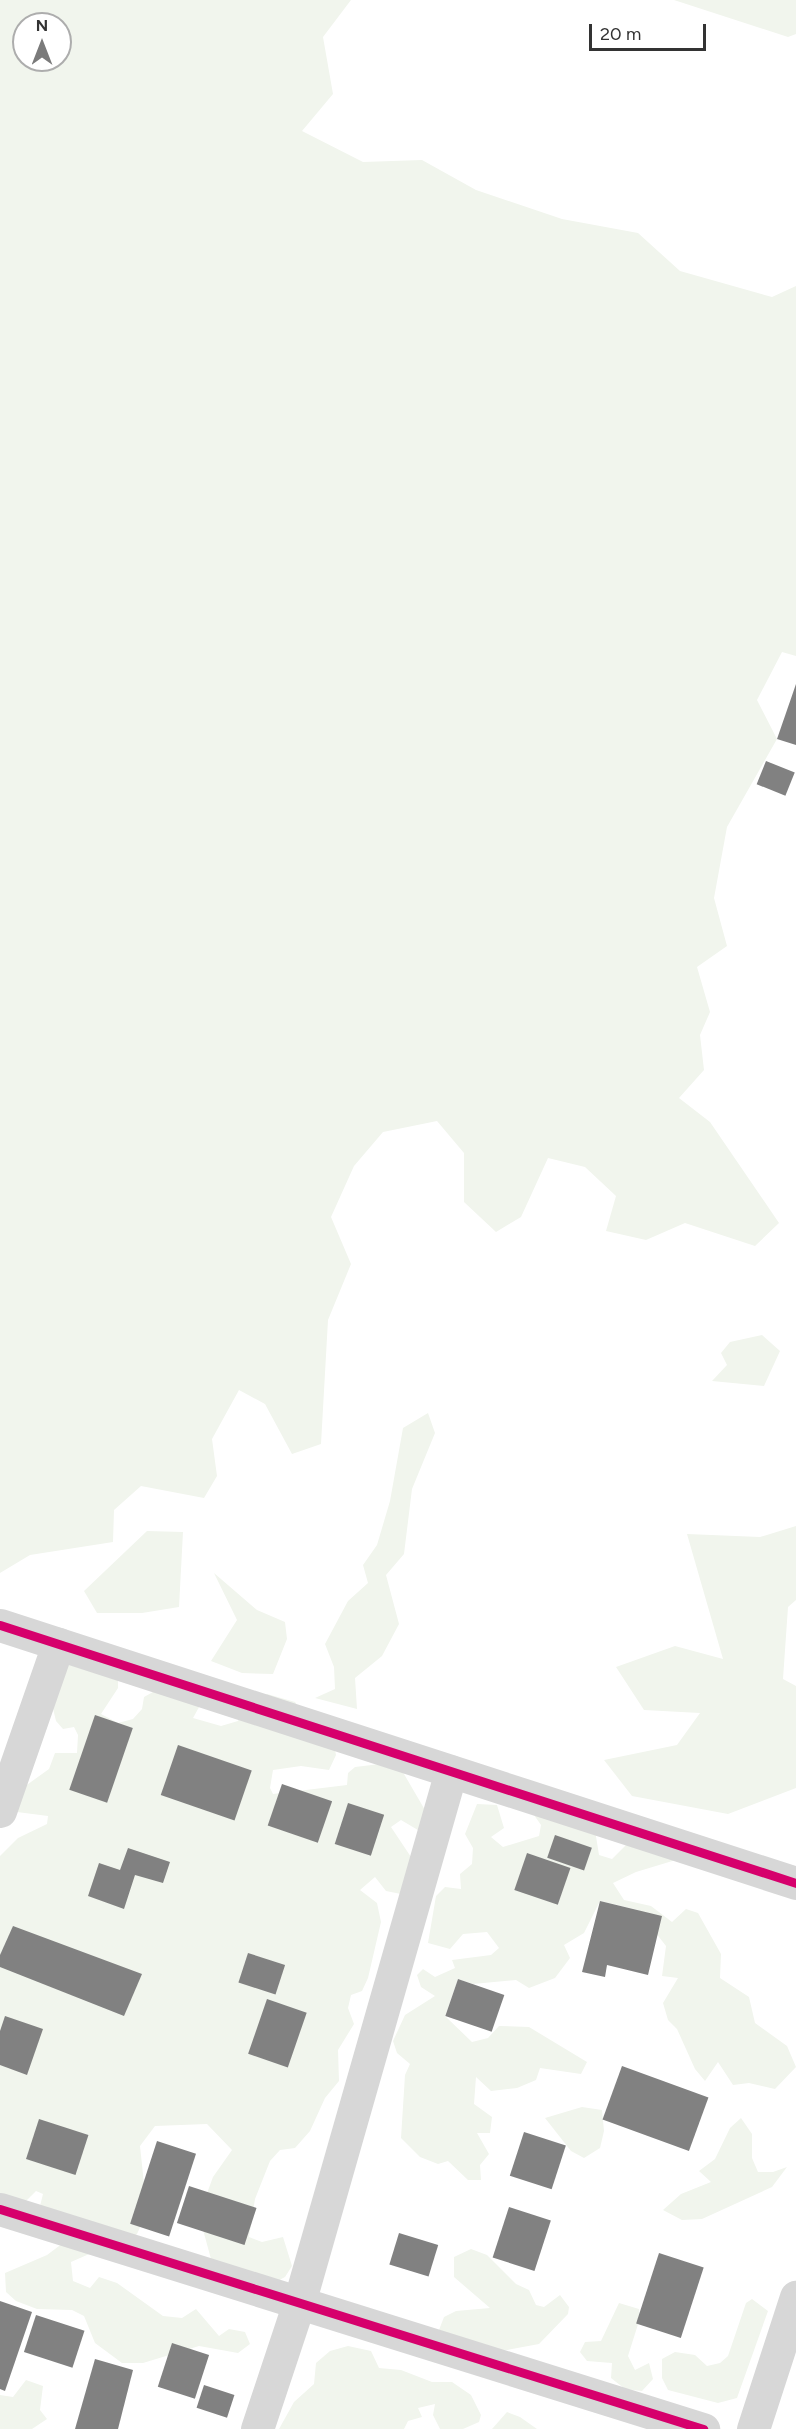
<!DOCTYPE html>
<html>
<head>
<meta charset="utf-8">
<style>
	body { margin:0 }
	#map { position:relative; width:796px; height:2429px; overflow:hidden; background:#fff; font-family:Figtree,sans-serif }
	div>[style] { position:absolute }
	.green>* { inset:0; background:#f1f5ed }
	.building>* { inset:0; background:#818181; transform-origin:0 0 }
	.minor>* { height:33px; margin:-16.5px; padding:0 16.5px; transform-origin:16.5px; border-radius:16.5px; background:#d7d7d7 }
	.cycleway>* { height:9px; margin:-4.5px; padding:0 4.5px; transform-origin:4.5px; border-radius:4.5px; background:#d6006c }
	span { translate:-50% -50%; white-space:nowrap; text-align:center; line-height:1.15; -webkit-text-stroke:6px #fff; paint-order:stroke }
	.north { position:absolute; left:12px; top:12px; width:60px; height:60px; box-sizing:border-box; background:#fff; border:2px solid #adadad; border-radius:50%; rotate:0deg; font-size:16px; font-weight:700; line-height:24px; text-align:center; color:#333 }
	.north::after { content:''; display:block; margin:auto; width:21px; height:27px; background:#7a7a7a; clip-path:polygon(50% 0,100% 100%,50% 72%,0 100%) }
	.scale { position:absolute; left:589px; top:24px; width:117px; height:27px; box-sizing:border-box; border:3px solid #333; border-top:0; padding-left:8px; font-size:18px; line-height:21px; white-space:nowrap; color:#333; -webkit-text-stroke:4px #fff; paint-order:stroke }
</style>
</head>
<body>
<div id="map">
	<div class="green">
		<div style="clip-path:polygon(evenodd,0 0,351px 0,323px 37px,333px 94px,302px 131px,363px 162px,422px 160px,476px 190px,562px 219px,638px 233px,680px 271px,772px 297px,796px 286px,796px 656px,782px 652px,757px 700px,777px 739px,727px 827px,714px 898px,727px 946px,697px 967px,710px 1012px,700px 1035px,704px 1070px,679px 1098px,710px 1122px,779px 1223px,755px 1246px,685px 1223px,646px 1240px,606px 1231px,616px 1196px,585px 1167px,548px 1158px,521px 1217px,496px 1232px,464px 1202px,464px 1153px,437px 1121px,383px 1132px,354px 1166px,331px 1217px,351px 1264px,328px 1320px,321px 1444px,292px 1454px,265px 1404px,239px 1390px,212px 1439px,217px 1476px,204px 1498px,141px 1486px,114px 1510px,113px 1542px,30px 1555px,0 1573px,0 0,24px 24px,60px 24px,60px 60px,24px 60px,24px 24px)"></div>
		<div style="clip-path:polygon(674px 0,796px 0,796px 34px,788px 37px)"></div>
		<div style="clip-path:polygon(762px 1335px,780px 1351px,764px 1386px,712px 1381px,727px 1365px,721px 1353px,730px 1342px)"></div>
		<div style="clip-path:polygon(428px 1413px,435px 1433px,412px 1489px,404px 1554px,386px 1575px,399px 1624px,382px 1656px,355px 1678px,357px 1709px,315px 1698px,335px 1689px,334px 1667px,325px 1644px,348px 1601px,368px 1583px,363px 1565px,377px 1545px,390px 1501px,403px 1428px)"></div>
		<div style="clip-path:polygon(796px 1526px,796px 1600px,788px 1607px,783px 1679px,796px 1686px,796px 1788px,728px 1814px,632px 1796px,604px 1760px,677px 1745px,700px 1713px,644px 1710px,616px 1667px,675px 1646px,723px 1659px,687px 1534px,760px 1537px)"></div>
		<div style="clip-path:polygon(147px 1531px,183px 1532px,179px 1607px,142px 1613px,97px 1613px,84px 1591px)"></div>
		<div style="clip-path:polygon(214px 1573px,257px 1610px,285px 1622px,287px 1639px,273px 1674px,242px 1673px,211px 1661px,237px 1620px)"></div>
		<div style="clip-path:polygon(72px 1650px,118px 1666px,118px 1688px,101px 1714px,118px 1723px,133px 1719px,142px 1709px,144px 1697px,162px 1687px,203px 1700px,193px 1718px,221px 1726px,238px 1721px,244px 1709px,267px 1694px,295px 1702px,309px 1723px,333px 1740px,336px 1755px,329px 1770px,301px 1766px,273px 1770px,270px 1788px,273px 1794px,347px 1785px,348px 1773px,355px 1767px,397px 1762px,425px 1810px,428px 1836px,401px 1820px,391px 1827px,415px 1863px,401px 1894px,386px 1891px,375px 1877px,360px 1890px,377px 1903px,381px 1922px,368px 1978px,362px 1991px,351px 1995px,348px 2008px,354px 2024px,338px 2050px,339px 2081px,325px 2098px,310px 2131px,295px 2148px,280px 2150px,270px 2161px,255px 2199px,249px 2237px,262px 2242px,283px 2237px,292px 2266px,285px 2277px,268px 2286px,214px 2270px,199px 2215px,213px 2177px,232px 2150px,207px 2124px,155px 2126px,140px 2146px,147px 2212px,137px 2234px,120px 2246px,96px 2251px,71px 2262px,73px 2281px,90px 2288px,99px 2277px,117px 2283px,163px 2316px,182px 2318px,196px 2309px,219px 2336px,229px 2329px,245px 2332px,250px 2344px,238px 2353px,199px 2346px,143px 2363px,122px 2363px,95px 2343px,84px 2316px,72px 2310px,37px 2309px,16px 2301px,6px 2292px,5px 2273px,47px 2255px,79px 2231px,40px 2206px,43px 2194px,36px 2191px,25px 2202px,0 2199px,0 1856px,18px 1838px,47px 1824px,48px 1816px,17px 1812px,17px 1792px,49px 1769px,55px 1753px,77px 1753px,78px 1735px,74px 1727px,63px 1729px,56px 1721px,49px 1692px)"></div>
		<div style="clip-path:polygon(477px 1804px,497px 1805px,504px 1828px,491px 1837px,503px 1847px,539px 1836px,541px 1825px,534px 1815px,595px 1830px,599px 1855px,612px 1859px,626px 1845px,679px 1859px,636px 1872px,613px 1883px,624px 1900px,651px 1906px,672px 1922px,686px 1909px,698px 1913px,721px 1954px,720px 1978px,749px 1997px,755px 2023px,787px 2046px,796px 2067px,775px 2089px,749px 2083px,733px 2085px,718px 2062px,705px 2081px,695px 2069px,677px 2029px,668px 2020px,663px 2003px,678px 1978px,662px 1976px,666px 1946px,638px 1910px,600px 1901px,584px 1933px,564px 1945px,570px 1958px,555px 1978px,529px 1988px,516px 1980px,473px 1984px,458px 1979px,445px 2016px,472px 2042px,488px 2038px,499px 2026px,529px 2027px,587px 2062px,581px 2074px,540px 2068px,536px 2080px,517px 2088px,491px 2091px,476px 2077px,474px 2104px,492px 2117px,490px 2133px,477px 2133px,489px 2154px,480px 2165px,481px 2180px,468px 2180px,448px 2161px,438px 2164px,420px 2157px,401px 2138px,405px 2075px,410px 2064px,397px 2053px,393px 2041px,405px 2015px,435px 1996px,421px 1987px,417px 1975px,423px 1969px,435px 1977px,455px 1968px,452px 1960px,491px 1955px,499px 1948px,487px 1932px,463px 1934px,450px 1949px,428px 1943px,436px 1896px,445px 1887px,461px 1889px,460px 1874px,472px 1864px,473px 1848px,465px 1834px)"></div>
		<div style="clip-path:polygon(582px 2107px,602px 2110px,604px 2131px,600px 2148px,584px 2158px,571px 2151px,545px 2118px)"></div>
		<div style="clip-path:polygon(741px 2118px,752px 2134px,752px 2158px,758px 2172px,773px 2172px,787px 2167px,772px 2187px,702px 2219px,682px 2220px,663px 2210px,681px 2194px,711px 2182px,699px 2171px,715px 2159px,730px 2128px)"></div>
		<div style="clip-path:polygon(471px 2249px,487px 2255px,516px 2284px,529px 2290px,536px 2305px,544px 2307px,560px 2295px,569px 2307px,568px 2314px,539px 2344px,502px 2351px,439px 2330px,444px 2317px,456px 2311px,490px 2308px,454px 2277px,454px 2257px)"></div>
		<div style="clip-path:polygon(752px 2299px,768px 2311px,737px 2398px,718px 2403px,668px 2390px,662px 2378px,662px 2359px,675px 2352px,695px 2355px,707px 2366px,720px 2363px,728px 2356px,746px 2303px)"></div>
		<div style="clip-path:polygon(619px 2303px,639px 2309px,640px 2318px,628px 2356px,635px 2370px,649px 2363px,653px 2379px,642px 2391px,625px 2389px,611px 2378px,612px 2363px,587px 2361px,580px 2352px,585px 2342px,601px 2341px)"></div>
		<div style="clip-path:polygon(348px 2346px,371px 2351px,379px 2368px,401px 2370px,432px 2382px,452px 2382px,471px 2395px,481px 2415px,479px 2422px,463px 2429px,440px 2429px,433px 2415px,435px 2404px,418px 2408px,422px 2417px,408px 2421px,404px 2429px,279px 2429px,294px 2402px,314px 2384px,316px 2363px,330px 2351px)"></div>
		<div style="clip-path:polygon(26px 2380px,43px 2386px,40px 2410px,47px 2419px,32px 2429px,0 2429px,0 2395px,13px 2397px)"></div>
		<div style="clip-path:polygon(507px 2412px,520px 2417px,537px 2429px,492px 2429px)"></div>
	</div>
	<div class="building">
		<div style="clip-path:polygon(796px 684px,796px 745px,777px 739px)"></div>
		<div style="left:766px;top:761px;width:31px;height:25px;rotate:22deg"></div>
		<div style="left:95px;top:1715px;width:40px;height:79px;rotate:19deg"></div>
		<div style="left:178px;top:1745px;width:78px;height:53px;rotate:19deg"></div>
		<div style="left:282px;top:1784px;width:53px;height:44px;rotate:19deg"></div>
		<div style="left:348px;top:1803px;width:38px;height:43px;rotate:18deg"></div>
		<div style="left:555px;top:1835px;width:39px;height:24px;rotate:19deg"></div>
		<div style="clip-path:polygon(128px 1848px,170px 1862px,163px 1883px,135px 1875px,124px 1909px,88px 1896px,99px 1863px,120px 1870px)"></div>
		<div style="left:527px;top:1853px;width:46px;height:39px;rotate:19deg"></div>
		<div style="clip-path:polygon(600px 1901px,662px 1916px,648px 1975px,607px 1965px,605px 1977px,582px 1972px)"></div>
		<div style="clip-path:polygon(13px 1926px,142px 1974px,124px 2016px,0 1967px,0 1955px)"></div>
		<div style="left:248px;top:1953px;width:39px;height:31px;rotate:18deg"></div>
		<div style="left:458px;top:1979px;width:49px;height:39px;rotate:19deg"></div>
		<div style="left:267px;top:1999px;width:42px;height:58px;rotate:19deg"></div>
		<div style="clip-path:polygon(5px 2016px,43px 2029px,27px 2075px,0 2065px,0 2031px)"></div>
		<div style="left:622px;top:2066px;width:92px;height:57px;rotate:20deg"></div>
		<div style="left:39px;top:2119px;width:52px;height:42px;rotate:18deg"></div>
		<div style="left:524px;top:2132px;width:44px;height:46px;rotate:18deg"></div>
		<div style="left:157px;top:2141px;width:41px;height:87px;rotate:18deg"></div>
		<div style="left:189px;top:2186px;width:71px;height:39px;rotate:18deg"></div>
		<div style="left:509px;top:2207px;width:44px;height:53px;rotate:18deg"></div>
		<div style="left:399px;top:2233px;width:41px;height:33px;rotate:17deg"></div>
		<div style="left:659px;top:2253px;width:47px;height:74px;rotate:18deg"></div>
		<div style="clip-path:polygon(0 2301px,32px 2312px,5px 2391px,0 2389px)"></div>
		<div style="left:36px;top:2315px;width:51px;height:39px;rotate:18deg"></div>
		<div style="left:172px;top:2343px;width:39px;height:46px;rotate:18deg"></div>
		<div style="clip-path:polygon(95px 2359px,133px 2370px,118px 2429px,75px 2429px)"></div>
		<div style="left:204px;top:2385px;width:32px;height:24px;rotate:18deg"></div>
	</div>
	<div class="minor">
		<div style="left:0;top:1625px;width:837px;rotate:17.96deg"></div>
		<div style="left:0;top:1811px;width:177px;rotate:-70.8deg"></div>
		<div style="left:0;top:2209px;width:737px;rotate:17.38deg"></div>
		<div style="left:257px;top:2429px;width:133px;rotate:-71.6deg"></div>
		<div style="left:299px;top:2303px;width:553px;rotate:-74.05deg"></div>
		<div style="left:753px;top:2429px;width:139px;rotate:-72deg"></div>
	</div>
	<div class="cycleway">
		<div style="left:0;top:1625px;width:837px;rotate:17.96deg"></div>
		<div style="left:0;top:2209px;width:737px;rotate:17.38deg"></div>
	</div>
	<div class="north">N</div>
	<div class="scale">20 m</div>
</div>
</body>
</html>
